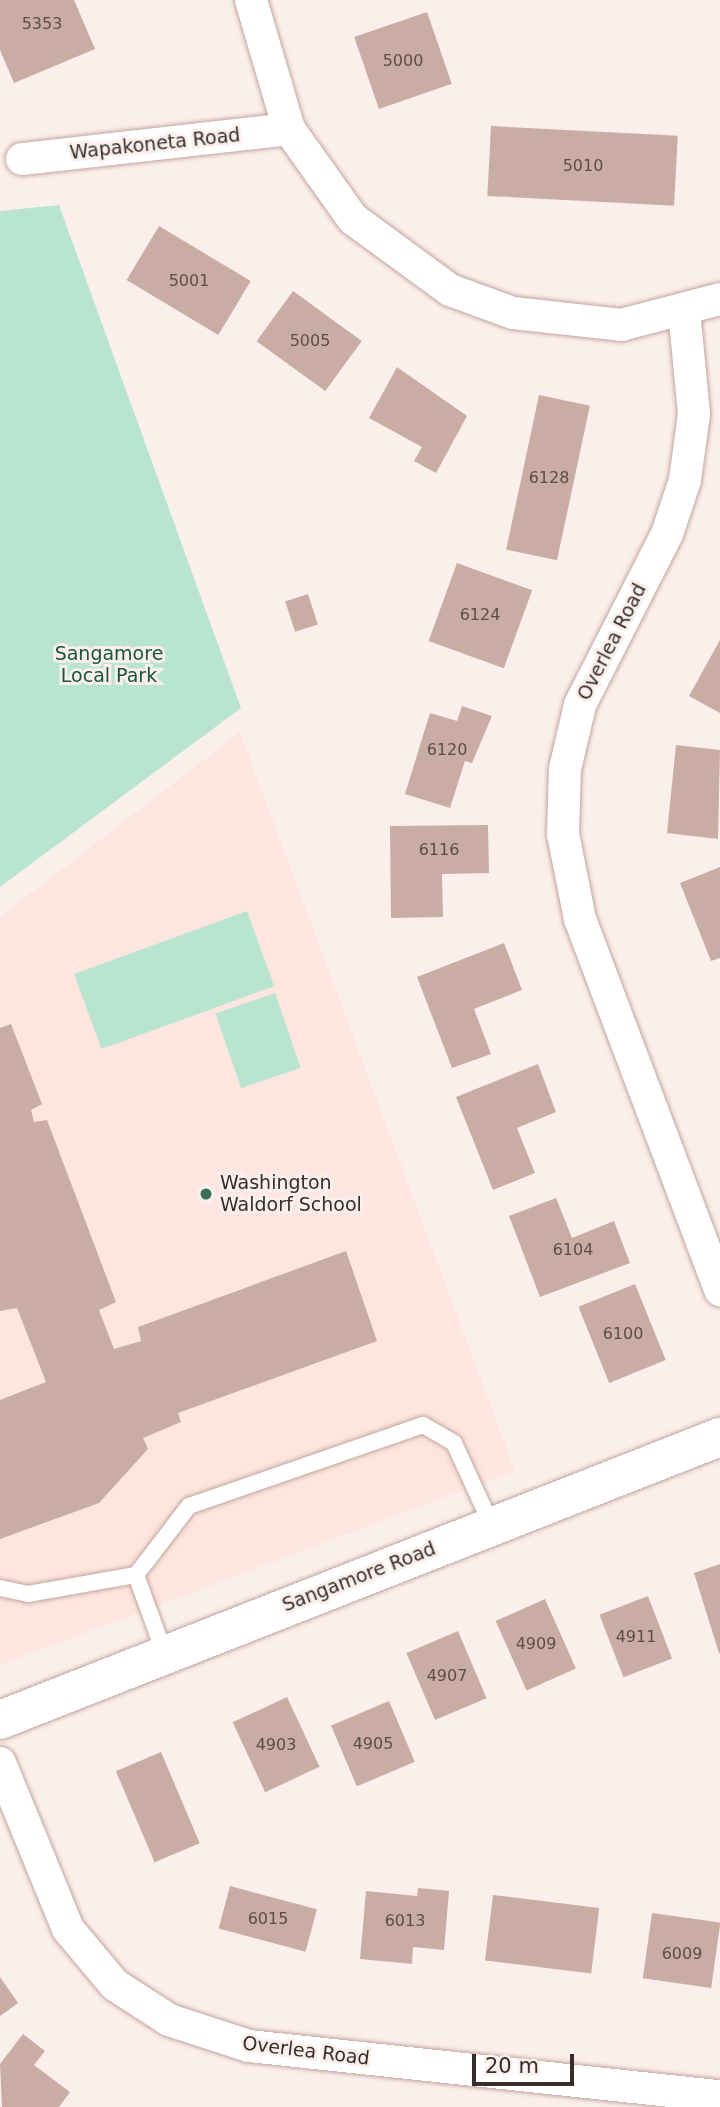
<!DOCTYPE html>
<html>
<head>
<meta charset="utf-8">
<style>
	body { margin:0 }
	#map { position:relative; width:720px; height:2107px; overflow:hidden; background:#fbefec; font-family:"DejaVu Sans",sans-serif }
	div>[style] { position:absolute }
	.built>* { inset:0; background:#fde6df }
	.green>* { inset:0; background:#b9e4d0; transform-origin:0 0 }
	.building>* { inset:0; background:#c9ada4; transform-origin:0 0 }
	.roads { filter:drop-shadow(0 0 2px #c1a69d) drop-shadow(0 0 2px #c1a69d) }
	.service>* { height:16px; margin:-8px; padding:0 8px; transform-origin:8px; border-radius:8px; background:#fff }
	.minor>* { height:32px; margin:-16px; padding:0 16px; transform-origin:16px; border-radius:16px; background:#fff }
	.tertiary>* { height:38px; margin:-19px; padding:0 19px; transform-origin:19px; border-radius:19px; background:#fff }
	.dots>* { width:19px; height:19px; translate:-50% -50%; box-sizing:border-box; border:4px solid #fbefec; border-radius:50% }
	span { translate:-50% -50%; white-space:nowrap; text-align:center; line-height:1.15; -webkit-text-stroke:6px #fbefec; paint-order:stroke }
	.number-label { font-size:16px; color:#5c4d48 }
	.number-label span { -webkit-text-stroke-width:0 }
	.street-label { font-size:19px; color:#382d2a }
	.park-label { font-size:19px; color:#15553e }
	.poi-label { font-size:19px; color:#382d2a }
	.left { translate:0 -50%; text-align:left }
	.scale { position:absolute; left:472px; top:2054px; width:102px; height:32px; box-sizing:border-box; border:4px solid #382d2a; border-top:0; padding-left:9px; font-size:21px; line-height:24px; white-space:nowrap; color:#382d2a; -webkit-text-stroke:5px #fbefec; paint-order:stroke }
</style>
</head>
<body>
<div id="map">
	<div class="built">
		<div style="clip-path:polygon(240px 732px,515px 1471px,0 1665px,0 917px)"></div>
	</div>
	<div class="green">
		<div style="clip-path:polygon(59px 205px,241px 708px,0 887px,0 211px)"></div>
		<div style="left:247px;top:911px;width:80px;height:184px;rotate:70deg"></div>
		<div style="left:275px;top:993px;width:79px;height:63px;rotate:71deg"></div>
	</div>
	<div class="building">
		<div style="clip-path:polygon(0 0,74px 0,95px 49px,14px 83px,0 50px)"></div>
		<div style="left:427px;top:12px;width:76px;height:77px;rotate:71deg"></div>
		<div style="left:491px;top:126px;width:187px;height:70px;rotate:3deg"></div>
		<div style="left:159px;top:226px;width:107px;height:63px;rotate:31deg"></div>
		<div style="left:293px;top:291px;width:85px;height:62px;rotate:36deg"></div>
		<div style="clip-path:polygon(397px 367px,467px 416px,436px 473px,414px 461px,422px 447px,369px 418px)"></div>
		<div style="left:539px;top:395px;width:52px;height:158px;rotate:12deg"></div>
		<div style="left:457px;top:563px;width:80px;height:83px;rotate:20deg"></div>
		<div style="left:308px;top:594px;width:32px;height:24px;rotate:72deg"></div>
		<div style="clip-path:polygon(720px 640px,720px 713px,689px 696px)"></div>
		<div style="clip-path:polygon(462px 706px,492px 716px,472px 763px,465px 761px,450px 808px,405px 794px,430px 713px,457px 721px)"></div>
		<div style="clip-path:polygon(676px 745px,720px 750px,718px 839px,667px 833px)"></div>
		<div style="clip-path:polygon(488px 825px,489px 873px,442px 874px,443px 917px,391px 918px,390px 826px)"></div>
		<div style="clip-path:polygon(720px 867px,720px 958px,711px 961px,680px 883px)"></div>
		<div style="clip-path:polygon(504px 943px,522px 990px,474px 1009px,491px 1054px,452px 1068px,417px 977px)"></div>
		<div style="clip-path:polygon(11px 1024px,42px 1104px,31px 1110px,34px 1122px,47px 1120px,116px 1302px,99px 1310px,114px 1349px,141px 1341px,138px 1327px,346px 1251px,377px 1341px,178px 1413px,181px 1422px,143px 1438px,148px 1449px,99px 1503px,0 1539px,0 1400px,46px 1382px,17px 1308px,0 1311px,0 1028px)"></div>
		<div style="clip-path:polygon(538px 1064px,556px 1112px,517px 1128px,535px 1173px,493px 1190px,456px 1097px)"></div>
		<div style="clip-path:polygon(556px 1198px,572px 1238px,614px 1221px,630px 1263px,540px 1297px,509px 1216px)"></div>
		<div style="left:635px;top:1284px;width:82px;height:61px;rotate:68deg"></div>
		<div style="clip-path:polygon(720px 1564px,720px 1653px,719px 1653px,694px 1573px)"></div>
		<div style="left:648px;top:1596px;width:67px;height:52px;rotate:69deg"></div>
		<div style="left:545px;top:1599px;width:76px;height:54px;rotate:66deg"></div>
		<div style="left:458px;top:1631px;width:73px;height:56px;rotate:67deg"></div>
		<div style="left:287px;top:1697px;width:77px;height:60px;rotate:65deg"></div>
		<div style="left:389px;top:1701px;width:66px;height:63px;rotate:67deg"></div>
		<div style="left:161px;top:1752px;width:99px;height:49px;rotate:67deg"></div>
		<div style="left:230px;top:1886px;width:90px;height:44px;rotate:15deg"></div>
		<div style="clip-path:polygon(418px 1888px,449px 1891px,444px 1950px,413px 1947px,412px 1964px,360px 1959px,366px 1891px,417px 1896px)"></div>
		<div style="left:493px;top:1895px;width:107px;height:66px;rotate:7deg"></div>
		<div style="left:652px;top:1913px;width:69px;height:66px;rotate:8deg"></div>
		<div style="clip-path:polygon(0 1977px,18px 2003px,0 2016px)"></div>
		<div style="clip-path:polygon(23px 2034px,45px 2051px,34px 2065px,70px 2092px,59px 2107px,2px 2107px,0 2064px)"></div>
	</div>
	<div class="roads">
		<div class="service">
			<div style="left:0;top:1588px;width:29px;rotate:12deg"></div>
			<div style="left:28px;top:1594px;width:110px;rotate:-10deg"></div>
			<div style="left:164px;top:1652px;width:82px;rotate:-110deg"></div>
			<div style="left:136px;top:1575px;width:87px;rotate:-52.5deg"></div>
			<div style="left:189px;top:1506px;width:248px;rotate:-19.1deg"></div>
			<div style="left:423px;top:1425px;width:36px;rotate:30deg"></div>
			<div style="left:454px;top:1443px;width:91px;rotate:65.4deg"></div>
		</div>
		<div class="minor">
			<div style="left:251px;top:0;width:134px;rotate:73.6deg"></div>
			<div style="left:289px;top:129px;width:110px;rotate:54.6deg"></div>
			<div style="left:353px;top:219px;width:120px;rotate:36.2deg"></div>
			<div style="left:450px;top:290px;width:67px;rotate:20.1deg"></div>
			<div style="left:513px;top:313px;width:109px;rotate:6.3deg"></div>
			<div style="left:621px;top:325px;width:102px;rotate:-14.7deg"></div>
			<div style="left:22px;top:159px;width:269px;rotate:-6.4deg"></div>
			<div style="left:684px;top:310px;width:104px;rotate:84.5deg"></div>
			<div style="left:694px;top:414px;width:67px;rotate:97.8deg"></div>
			<div style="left:685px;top:480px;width:57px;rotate:108.4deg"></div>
			<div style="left:667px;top:534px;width:192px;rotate:117deg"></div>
			<div style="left:580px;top:705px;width:66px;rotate:103.2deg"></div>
			<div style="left:565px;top:769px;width:65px;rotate:91.8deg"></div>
			<div style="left:563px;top:834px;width:87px;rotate:78.7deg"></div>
			<div style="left:580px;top:919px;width:397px;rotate:69.3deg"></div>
			<div style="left:0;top:1763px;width:179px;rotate:67.7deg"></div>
			<div style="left:68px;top:1929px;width:73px;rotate:50deg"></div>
			<div style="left:115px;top:1985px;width:64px;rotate:32.9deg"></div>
			<div style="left:169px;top:2020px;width:84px;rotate:18deg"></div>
			<div style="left:249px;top:2046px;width:474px;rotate:6.1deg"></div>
		</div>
		<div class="tertiary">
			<div style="left:0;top:1720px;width:774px;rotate:-21.46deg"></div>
		</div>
	</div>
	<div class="dots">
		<div style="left:206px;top:1194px;background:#38715a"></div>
	</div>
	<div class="number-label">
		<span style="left:42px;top:24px">5353</span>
		<span style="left:403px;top:61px">5000</span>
		<span style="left:583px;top:166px">5010</span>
		<span style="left:189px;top:281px">5001</span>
		<span style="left:310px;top:341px">5005</span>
		<span style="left:549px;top:478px">6128</span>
		<span style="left:480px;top:615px">6124</span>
		<span style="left:447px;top:750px">6120</span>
		<span style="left:439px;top:850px">6116</span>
		<span style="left:573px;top:1250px">6104</span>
		<span style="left:623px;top:1334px">6100</span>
		<span style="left:636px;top:1637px">4911</span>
		<span style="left:536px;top:1644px">4909</span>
		<span style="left:447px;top:1676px">4907</span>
		<span style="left:373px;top:1744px">4905</span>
		<span style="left:276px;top:1745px">4903</span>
		<span style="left:268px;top:1919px">6015</span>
		<span style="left:405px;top:1921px">6013</span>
		<span style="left:682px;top:1954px">6009</span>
	</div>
	<div class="street-label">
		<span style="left:155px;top:144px;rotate:-6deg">Wapakoneta Road</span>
		<span style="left:612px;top:642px;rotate:-63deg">Overlea Road</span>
		<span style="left:359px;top:1577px;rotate:-21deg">Sangamore Road</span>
		<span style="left:306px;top:2051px;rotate:7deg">Overlea Road</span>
	</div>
	<div class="park-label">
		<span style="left:109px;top:665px">Sangamore<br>Local Park</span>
	</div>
	<div class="poi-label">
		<span class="left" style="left:220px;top:1194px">Washington<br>Waldorf School</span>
	</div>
	<div class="scale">20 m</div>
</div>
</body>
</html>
